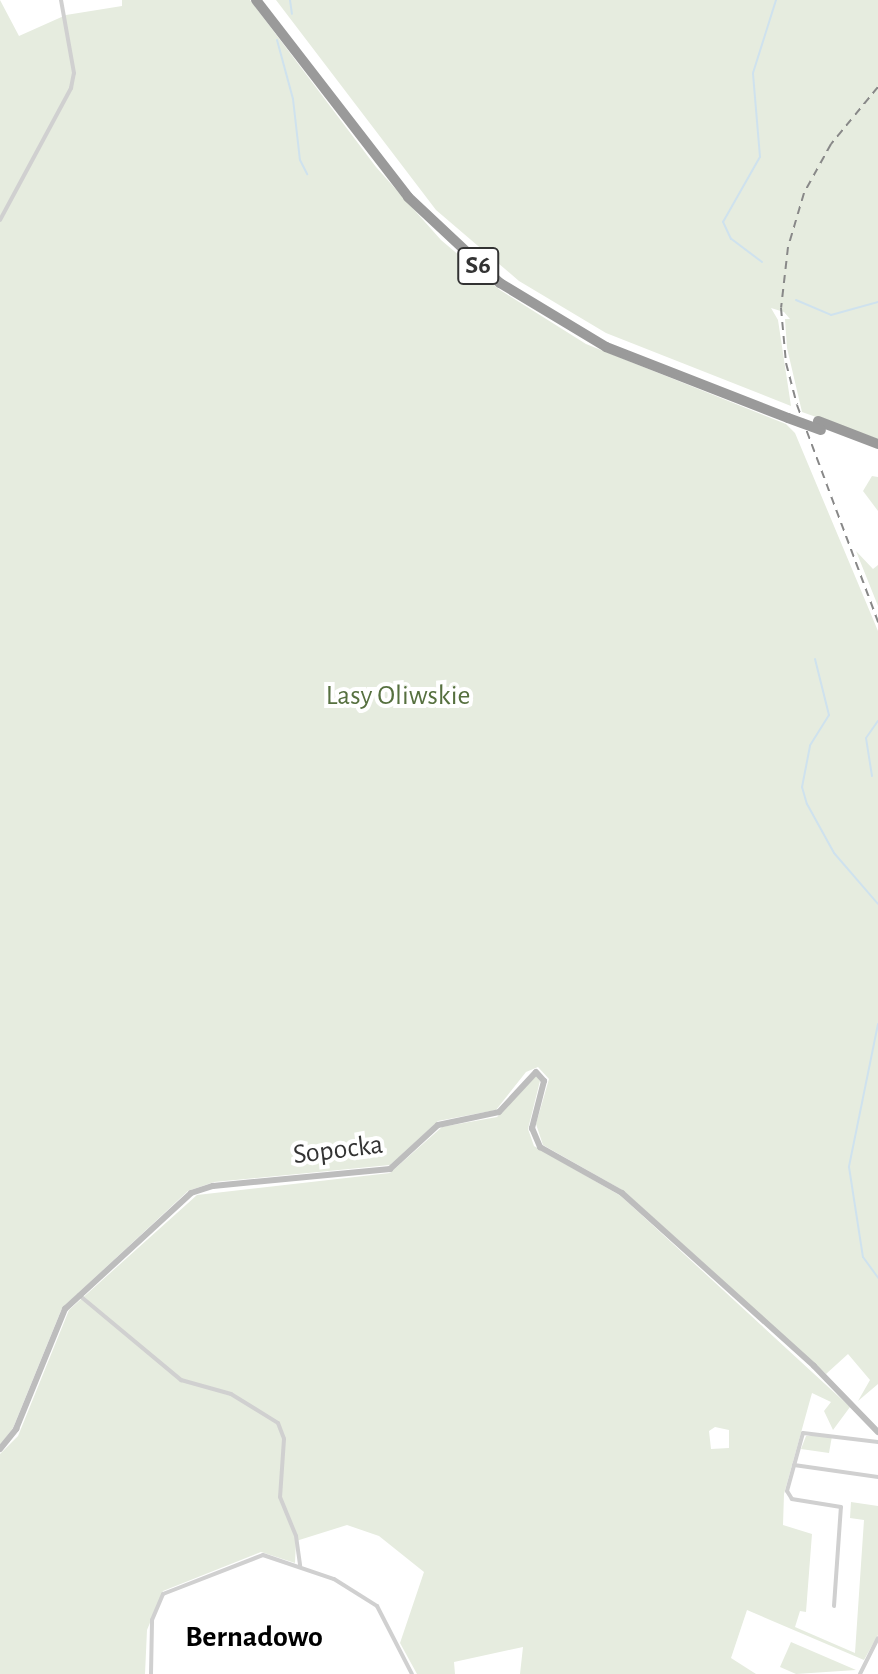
<!DOCTYPE html>
<html>
<head>
<meta charset="utf-8">
<style>
	body { margin:0 }
	#map { position:relative; width:878px; height:1674px; overflow:hidden; background:#fff; font-family:"Alegreya Sans",sans-serif }
	div>[style] { position:absolute }
	.green>* { inset:0; background:#e6ecdf }
	.stream>* { height:2px; margin:-1px; padding:0 1px; transform-origin:1px; border-radius:1px; background:#cfe2ee }
	.street>* { height:4px; margin:-2px; padding:0 2px; transform-origin:2px; border-radius:2px; background:#d0d0d0 }
	.secondary>* { height:6px; margin:-3px; padding:0 3px; transform-origin:3px; border-radius:3px; background:#bdbdbd }
	.highway>* { height:10px; margin:-5px; padding:0 5px; transform-origin:5px; border-radius:5px; background:#9a9a9a }
	.rail>* { height:2px; margin-top:-1px; transform-origin:0; background:repeating-linear-gradient(90deg,#888 0 8px,transparent 0 14px) }
	.highway-bridge>* { height:10px; margin:-5px; padding:0 5px; transform-origin:5px; border-radius:5px; background:#9a9a9a }
	span { translate:-50% -50%; white-space:nowrap; text-align:center; line-height:1.15; -webkit-text-stroke:8px #fff; paint-order:stroke }
	.shield-label span { padding:2px 6px; background:#fff; border:2px solid; border-radius:6px; -webkit-text-stroke-width:0 }
	.shield-label { font-size:26px; color:#333; font-weight:700 }
	.park-label { font-size:28px; color:#56703f }
	.street-label { font-size:28px; color:#333 }
	.neighbourhood-label { font-size:30px; color:#000; font-weight:700 }
</style>
</head>
<body>
<div id="map">
	<div class="green">
		<div style="clip-path:polygon(0 0,19px 36px,66px 15px,122px 6px,122px 0,250px 0,376px 167px,441px 240px,500px 290px,586px 344px,786px 424px,795px 433px,878px 631px,878px 1384px,858px 1401px,870px 1380px,848px 1354px,826px 1374px,624px 1191px,543px 1145px,536px 1124px,549px 1079px,538px 1067px,526px 1072px,496px 1110px,438px 1121px,390px 1165px,214px 1182px,188px 1191px,62px 1308px,13px 1428px,0 1445px)"></div>
		<div style="clip-path:polygon(276px 0,878px 0,878px 439px,802px 412px,787px 348px,785px 319px,790px 319px,784px 312px,771px 308px,778px 320px,791px 406px,606px 333px,519px 281px,436px 210px)"></div>
		<div style="clip-path:polygon(872px 476px,878px 477px,878px 511px,863px 491px)"></div>
		<div style="clip-path:polygon(856px 551px,873px 569px,878px 565px,878px 606px)"></div>
		<div style="clip-path:polygon(evenodd,536px 1076px,540px 1081px,528px 1129px,534px 1146px,621px 1196px,850px 1407px,833px 1430px,824px 1411px,831px 1402px,812px 1393px,784px 1494px,783px 1525px,812px 1534px,806px 1612px,800px 1611px,795px 1627px,855px 1653px,864px 1520px,850px 1518px,851px 1502px,878px 1506px,878px 1635px,864px 1660px,747px 1610px,731px 1658px,756px 1674px,520px 1674px,523px 1647px,454px 1662px,455px 1674px,417px 1674px,400px 1643px,424px 1572px,379px 1536px,347px 1525px,296px 1541px,295px 1563px,261px 1552px,163px 1591px,147px 1630px,145px 1674px,0 1674px,0 1454px,18px 1436px,69px 1310px,197px 1195px,390px 1173px,442px 1127px,497px 1117px,536px 1076px,715px 1427px,729px 1430px,729px 1448px,711px 1449px,709px 1431px,715px 1427px)"></div>
		<div style="clip-path:polygon(806px 1436px,832px 1436px,829px 1453px,801px 1449px)"></div>
		<div style="clip-path:polygon(791px 1642px,856px 1670px,796px 1674px,780px 1667px)"></div>
	</div>
	<div class="stream">
		<div style="left:290px;top:0;width:14px;rotate:82deg"></div>
		<div style="left:277px;top:40px;width:61px;rotate:74.8deg"></div>
		<div style="left:293px;top:99px;width:61px;rotate:83.5deg"></div>
		<div style="left:300px;top:160px;width:16px;rotate:63deg"></div>
		<div style="left:762px;top:262px;width:39px;rotate:-143deg"></div>
		<div style="left:731px;top:239px;width:19px;rotate:-115deg"></div>
		<div style="left:723px;top:222px;width:75px;rotate:-60.4deg"></div>
		<div style="left:760px;top:157px;width:84px;rotate:-94.8deg"></div>
		<div style="left:753px;top:73px;width:77px;rotate:-72.5deg"></div>
		<div style="left:796px;top:300px;width:38px;rotate:23deg"></div>
		<div style="left:831px;top:315px;width:49px;rotate:-15.5deg"></div>
		<div style="left:815px;top:659px;width:58px;rotate:76deg"></div>
		<div style="left:829px;top:715px;width:36px;rotate:122deg"></div>
		<div style="left:810px;top:746px;width:42px;rotate:101deg"></div>
		<div style="left:802px;top:787px;width:18px;rotate:74deg"></div>
		<div style="left:807px;top:804px;width:56px;rotate:61.1deg"></div>
		<div style="left:834px;top:853px;width:67px;rotate:49.2deg"></div>
		<div style="left:872px;top:776px;width:38px;rotate:-99deg"></div>
		<div style="left:866px;top:738px;width:21px;rotate:-55deg"></div>
		<div style="left:878px;top:1024px;width:146px;rotate:101.5deg"></div>
		<div style="left:849px;top:1167px;width:91px;rotate:81.2deg"></div>
		<div style="left:863px;top:1257px;width:26px;rotate:54deg"></div>
	</div>
	<div class="street">
		<div style="left:0;top:220px;width:150px;rotate:-61.7deg"></div>
		<div style="left:71px;top:88px;width:15px;rotate:-79deg"></div>
		<div style="left:74px;top:73px;width:74px;rotate:-100.1deg"></div>
		<div style="left:79px;top:1295px;width:133px;rotate:39.8deg"></div>
		<div style="left:181px;top:1380px;width:52px;rotate:15.6deg"></div>
		<div style="left:231px;top:1394px;width:55px;rotate:31.7deg"></div>
		<div style="left:278px;top:1423px;width:17px;rotate:69deg"></div>
		<div style="left:284px;top:1439px;width:58px;rotate:93.9deg"></div>
		<div style="left:280px;top:1497px;width:42px;rotate:67.7deg"></div>
		<div style="left:296px;top:1536px;width:30px;rotate:82deg"></div>
		<div style="left:794px;top:1465px;width:85px;rotate:8.1deg"></div>
		<div style="left:834px;top:1606px;width:99px;rotate:-86deg"></div>
		<div style="left:841px;top:1507px;width:50px;rotate:-170.7deg"></div>
		<div style="left:792px;top:1499px;width:9px;rotate:-122deg"></div>
		<div style="left:787px;top:1491px;width:60px;rotate:-74.6deg"></div>
		<div style="left:803px;top:1433px;width:76px;rotate:6.8deg"></div>
		<div style="left:151px;top:1674px;width:54px;rotate:-88.9deg"></div>
		<div style="left:152px;top:1620px;width:28px;rotate:-67deg"></div>
		<div style="left:163px;top:1594px;width:107px;rotate:-21.3deg"></div>
		<div style="left:263px;top:1555px;width:75px;rotate:18.7deg"></div>
		<div style="left:334px;top:1579px;width:51px;rotate:32.1deg"></div>
		<div style="left:377px;top:1606px;width:76px;rotate:62.8deg"></div>
		<div style="left:860px;top:1674px;width:40px;rotate:-63.4deg"></div>
	</div>
	<div class="secondary">
		<div style="left:0;top:1449px;width:26px;rotate:-51deg"></div>
		<div style="left:16px;top:1429px;width:130px;rotate:-67.8deg"></div>
		<div style="left:65px;top:1309px;width:171px;rotate:-42.6deg"></div>
		<div style="left:191px;top:1193px;width:23px;rotate:-18deg"></div>
		<div style="left:213px;top:1186px;width:178px;rotate:-5.5deg"></div>
		<div style="left:390px;top:1169px;width:65px;rotate:-42.5deg"></div>
		<div style="left:438px;top:1125px;width:62px;rotate:-12deg"></div>
		<div style="left:499px;top:1112px;width:54px;rotate:-47.2deg"></div>
		<div style="left:536px;top:1072px;width:12px;rotate:48deg"></div>
		<div style="left:544px;top:1081px;width:49px;rotate:104.3deg"></div>
		<div style="left:532px;top:1128px;width:21px;rotate:67deg"></div>
		<div style="left:540px;top:1147px;width:94px;rotate:29.3deg"></div>
		<div style="left:622px;top:1193px;width:258px;rotate:42deg"></div>
		<div style="left:814px;top:1366px;width:92px;rotate:45.9deg"></div>
	</div>
	<div class="highway">
		<div style="left:256px;top:0;width:249px;rotate:52.3deg"></div>
		<div style="left:408px;top:197px;width:126px;rotate:43.1deg"></div>
		<div style="left:500px;top:283px;width:124px;rotate:31.1deg"></div>
		<div style="left:606px;top:347px;width:195px;rotate:21.3deg"></div>
		<div style="left:818px;top:421px;width:64px;rotate:21deg"></div>
	</div>
	<div class="rail">
		<div style="left:878px;top:87px;width:74px;rotate:129.5deg"></div>
		<div style="left:831px;top:144px;width:56px;rotate:118.9deg"></div>
		<div style="left:804px;top:193px;width:56px;rotate:106.5deg"></div>
		<div style="left:788px;top:247px;width:61px;rotate:96.5deg"></div>
		<div style="left:781px;top:308px;width:55px;rotate:84.8deg"></div>
		<div style="left:786px;top:363px;width:43px;rotate:75.3deg"></div>
		<div style="left:797px;top:405px;width:232px;rotate:69.5deg"></div>
	</div>
	<div class="highway-bridge">
		<div style="left:788px;top:418px;width:35px;rotate:20deg"></div>
	</div>
	<div class="shield-label">
		<span style="left:478px;top:266px">S6</span>
	</div>
	<div class="park-label">
		<span style="left:398px;top:696px">Lasy Oliwskie</span>
	</div>
	<div class="street-label">
		<span style="left:338px;top:1150px;rotate:-7deg">Sopocka</span>
	</div>
	<div class="neighbourhood-label">
		<span style="left:254px;top:1637px">Bernadowo</span>
	</div>
</div>
</body>
</html>
